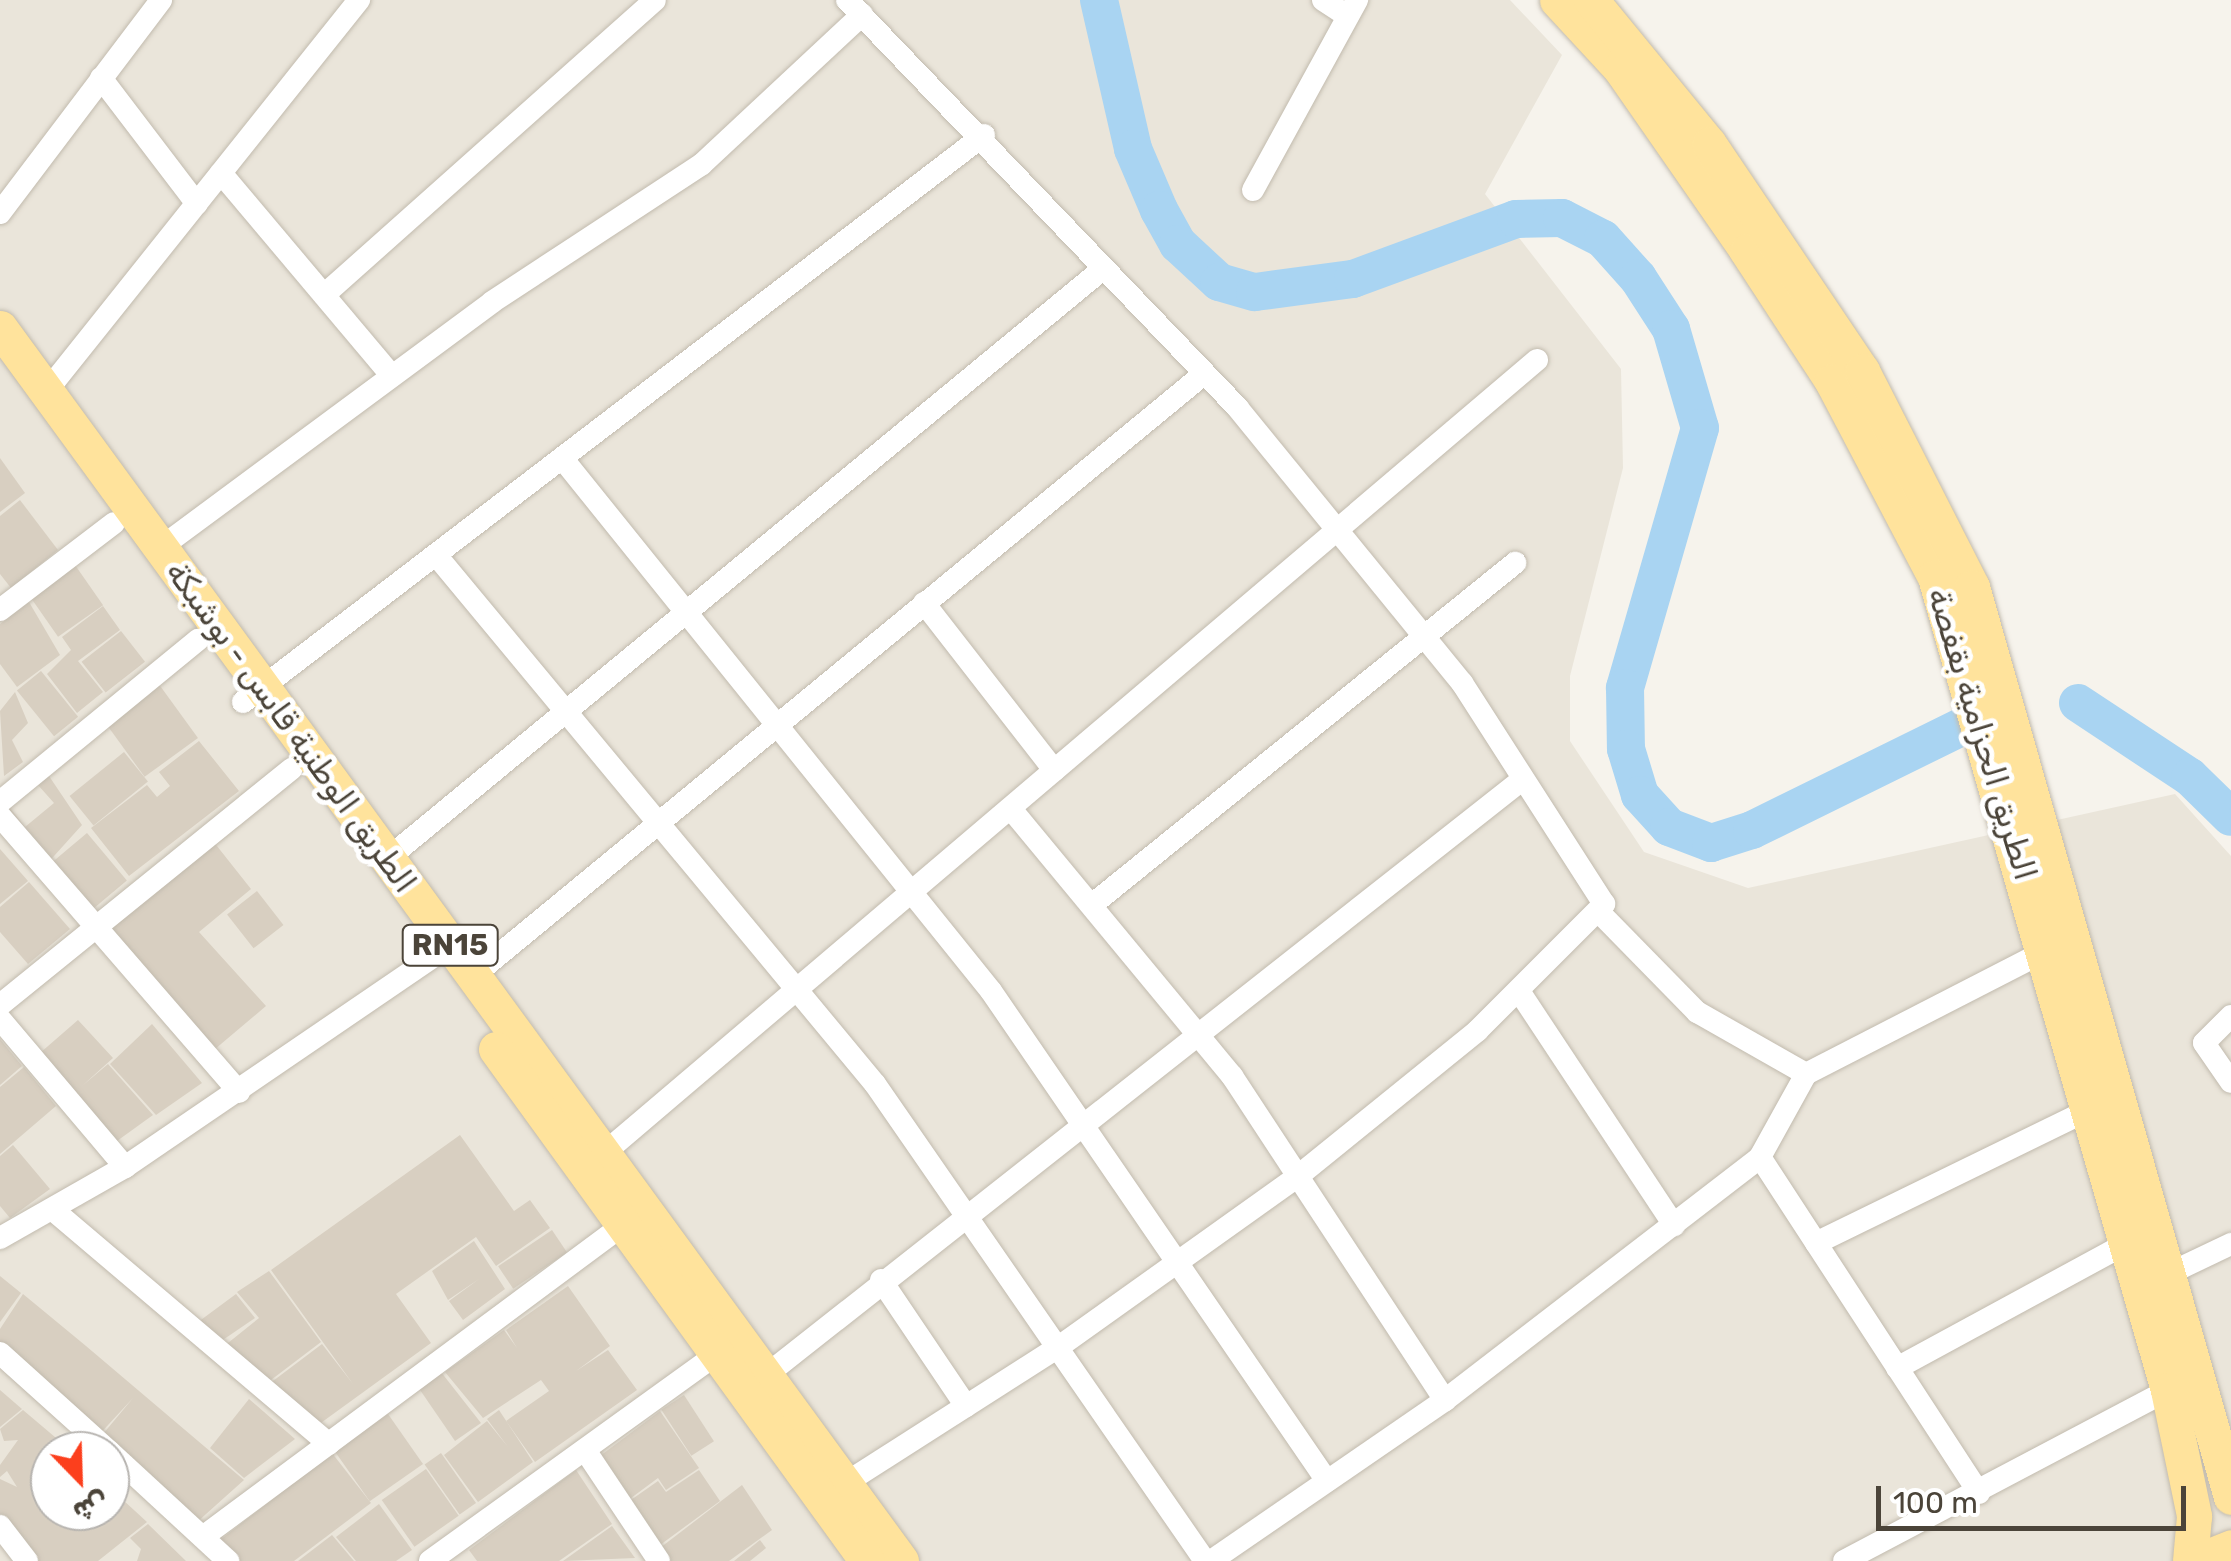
<!DOCTYPE html>
<html>
<head>
<meta charset="utf-8">
<style>
	body { margin:0 }
	#map { position:relative; width:2231px; height:1561px; overflow:hidden; background:#f6f3ec; font-family:Rubik,Vazirmatn,sans-serif }
	div>[style] { position:absolute }
	.residential>* { inset:0; background:#eae5da }
	.river>* { height:38px; margin:-19px; padding:0 19px; transform-origin:19px; border-radius:19px; background:#a9d4f2 }
	.building>* { inset:0; background:#d8cfc1; transform-origin:0 0 }
	.roads { filter:drop-shadow(0 0 2px #c2bbae) drop-shadow(0 0 2px #c2bbae) }
	.minor>* { height:22px; margin:-11px; padding:0 11px; transform-origin:11px; border-radius:11px; background:#fff }
	.primary>* { height:35px; margin:-17.5px; padding:0 17.5px; transform-origin:17.5px; border-radius:17.5px; background:#ffe39c }
	span { translate:-50% -50%; white-space:nowrap; text-align:center; line-height:1.15; -webkit-text-stroke:10px #fff; paint-order:stroke }
	.shield-label span { padding:2px 8px; background:#fff; border:2px solid; border-radius:8px; -webkit-text-stroke-width:0 }
	.shield-label { font-size:30px; color:#4b4439; font-weight:700 }
	.street-label { font-size:32px; color:#4b4439 }
	.north { position:absolute; left:30px; top:1431px; width:100px; height:100px; box-sizing:border-box; background:#fff; border:2px solid #b7b4b0; border-radius:50%; rotate:157deg; font-size:28px; font-weight:700; line-height:40px; text-align:center; color:#4b4439 }
	.north::after { content:''; display:block; margin:auto; width:35px; height:45px; background:#fc3f1d; clip-path:polygon(50% 0,100% 100%,50% 72%,0 100%) }
	.scale { position:absolute; left:1876px; top:1486px; width:310px; height:45px; box-sizing:border-box; border:5px solid #4b4439; border-top:0; padding-left:12px; font-size:30px; line-height:35px; white-space:nowrap; color:#4b4439; -webkit-text-stroke:8px #fff; paint-order:stroke }
</style>
</head>
<body>
<div id="map">
	<div class="residential">
		<div style="clip-path:polygon(evenodd,0 0,1510px 0,1562px 55px,1485px 194px,1621px 369px,1623px 468px,1570px 676px,1570px 741px,1644px 852px,1748px 888px,2175px 794px,2231px 856px,2231px 1561px,0 1561px,0 0,50px 1451px,110px 1451px,110px 1511px,50px 1511px,50px 1451px)"></div>
	</div>
	<div class="river">
		<div style="left:1099px;top:0;width:153px;rotate:77.1deg"></div>
		<div style="left:1133px;top:149px;width:66px;rotate:66.9deg"></div>
		<div style="left:1159px;top:210px;width:39px;rotate:61deg"></div>
		<div style="left:1178px;top:244px;width:56px;rotate:42.8deg"></div>
		<div style="left:1219px;top:282px;width:37px;rotate:16deg"></div>
		<div style="left:1255px;top:292px;width:99px;rotate:-7.6deg"></div>
		<div style="left:1353px;top:279px;width:174px;rotate:-20.2deg"></div>
		<div style="left:1516px;top:219px;width:46px;rotate:-1.2deg"></div>
		<div style="left:1562px;top:218px;width:46px;rotate:27.1deg"></div>
		<div style="left:1603px;top:239px;width:52px;rotate:48.1deg"></div>
		<div style="left:1638px;top:278px;width:61px;rotate:57.1deg"></div>
		<div style="left:1671px;top:329px;width:103px;rotate:73.7deg"></div>
		<div style="left:1700px;top:428px;width:271px;rotate:106.1deg"></div>
		<div style="left:1625px;top:688px;width:61px;rotate:89.1deg"></div>
		<div style="left:1626px;top:749px;width:48px;rotate:73.1deg"></div>
		<div style="left:1640px;top:795px;width:43px;rotate:47.8deg"></div>
		<div style="left:1669px;top:827px;width:45px;rotate:20.9deg"></div>
		<div style="left:1711px;top:843px;width:43px;rotate:-17.6deg"></div>
		<div style="left:1752px;top:830px;width:233px;rotate:-26.2deg"></div>
		<div style="left:2078px;top:703px;width:134px;rotate:33.5deg"></div>
		<div style="left:2190px;top:777px;width:57px;rotate:44.3deg"></div>
	</div>
	<div class="building">
		<div style="clip-path:polygon(0 458px,25px 493px,0 512px)"></div>
		<div style="clip-path:polygon(20px 500px,58px 550px,11px 588px,0 574px,0 516px)"></div>
		<div style="left:75px;top:565px;width:49px;height:55px;rotate:55deg"></div>
		<div style="clip-path:polygon(29px 602px,60px 655px,17px 687px,0 664px,0 624px)"></div>
		<div style="clip-path:polygon(103px 606px,120px 630px,78px 661px,103px 692px,77px 713px,47px 674px,71px 650px,62px 637px)"></div>
		<div style="left:121px;top:631px;width:39px;height:50px;rotate:52deg"></div>
		<div style="left:41px;top:671px;width:59px;height:31px;rotate:51deg"></div>
		<div style="left:158px;top:683px;width:68px;height:66px;rotate:54deg"></div>
		<div style="clip-path:polygon(15px 692px,28px 723px,12px 740px,23px 762px,4px 776px,0 711px)"></div>
		<div style="clip-path:polygon(199px 741px,239px 791px,129px 876px,91px 828px,147px 785px,157px 797px,170px 786px,159px 772px)"></div>
		<div style="left:124px;top:752px;width:38px;height:70px;rotate:51deg"></div>
		<div style="clip-path:polygon(49px 776px,82px 825px,45px 866px,2px 814px,10px 808px,25px 827px,54px 803px,38px 785px)"></div>
		<div style="left:87px;top:833px;width:62px;height:54px;rotate:50deg"></div>
		<div style="clip-path:polygon(213px 841px,251px 889px,199px 932px,266px 1006px,208px 1055px,98px 934px)"></div>
		<div style="clip-path:polygon(0 849px,28px 881px,0 904px)"></div>
		<div style="clip-path:polygon(29px 882px,70px 929px,28px 964px,0 932px,0 907px)"></div>
		<div style="left:257px;top:891px;width:43px;height:38px;rotate:52deg"></div>
		<div style="clip-path:polygon(78px 1020px,113px 1058px,82px 1086px,108px 1064px,153px 1115px,117px 1141px,40px 1053px)"></div>
		<div style="clip-path:polygon(152px 1024px,202px 1083px,156px 1115px,110px 1064px)"></div>
		<div style="clip-path:polygon(0 1039px,22px 1066px,0 1085px)"></div>
		<div style="clip-path:polygon(24px 1067px,56px 1106px,0 1154px,0 1087px)"></div>
		<div style="clip-path:polygon(460px 1135px,514px 1211px,530px 1200px,550px 1228px,496px 1266px,476px 1237px,396px 1294px,431px 1343px,318px 1425px,269px 1384px,322px 1344px,353px 1384px,271px 1270px)"></div>
		<div style="clip-path:polygon(13px 1145px,50px 1189px,10px 1218px,0 1206px,0 1156px)"></div>
		<div style="left:552px;top:1230px;width:27px;height:65px;rotate:56deg"></div>
		<div style="clip-path:polygon(474px 1241px,505px 1289px,463px 1320px,449px 1301px,479px 1279px,448px 1300px,432px 1271px)"></div>
		<div style="clip-path:polygon(269px 1271px,321px 1342px,267px 1383px,223px 1347px,259px 1318px,237px 1292px)"></div>
		<div style="clip-path:polygon(0 1276px,21px 1293px,0 1322px)"></div>
		<div style="clip-path:polygon(568px 1286px,610px 1346px,576px 1371px,608px 1350px,637px 1390px,535px 1462px,506px 1421px,549px 1391px,541px 1380px,483px 1418px,445px 1372px,504px 1330px,517px 1348px,506px 1330px)"></div>
		<div style="clip-path:polygon(23px 1294px,86px 1346px,244px 1480px,196px 1523px,98px 1440px,133px 1398px,96px 1438px,0 1354px,0 1329px)"></div>
		<div style="clip-path:polygon(236px 1294px,255px 1318px,211px 1348px,190px 1328px)"></div>
		<div style="clip-path:polygon(441px 1372px,481px 1423px,455px 1441px,418px 1387px)"></div>
		<div style="clip-path:polygon(0 1390px,22px 1409px,0 1427px)"></div>
		<div style="left:684px;top:1395px;width:55px;height:27px;rotate:57deg"></div>
		<div style="clip-path:polygon(249px 1399px,295px 1439px,244px 1478px,210px 1448px)"></div>
		<div style="clip-path:polygon(23px 1410px,62px 1443px,50px 1451px,50px 1511px,110px 1511px,110px 1488px,147px 1522px,98px 1561px,35px 1561px,17px 1546px,26px 1536px,15px 1546px,0 1529px,0 1479px,17px 1487px,7px 1471px,0 1477px,0 1465px,18px 1440px,4px 1441px,0 1429px)"></div>
		<div style="clip-path:polygon(499px 1410px,533px 1462px,478px 1502px,444px 1455px,487px 1421px,508px 1447px,487px 1419px)"></div>
		<div style="clip-path:polygon(660px 1411px,699px 1468px,666px 1490px,658px 1478px,627px 1501px,596px 1459px)"></div>
		<div style="left:388px;top:1414px;width:61px;height:65px;rotate:55deg"></div>
		<div style="clip-path:polygon(332px 1453px,371px 1503px,294px 1561px,237px 1561px,220px 1540px)"></div>
		<div style="left:441px;top:1453px;width:61px;height:20px;rotate:55deg"></div>
		<div style="left:426px;top:1469px;width:57px;height:54px;rotate:55deg"></div>
		<div style="clip-path:polygon(576px 1470px,612px 1524px,559px 1561px,477px 1561px,469px 1550px)"></div>
		<div style="clip-path:polygon(699px 1470px,720px 1501px,660px 1545px,628px 1502px,658px 1481px,666px 1492px)"></div>
		<div style="clip-path:polygon(742px 1485px,772px 1530px,729px 1561px,664px 1561px,656px 1551px)"></div>
		<div style="clip-path:polygon(379px 1504px,412px 1550px,396px 1561px,356px 1561px,336px 1537px)"></div>
		<div style="clip-path:polygon(148px 1524px,186px 1561px,137px 1561px,141px 1549px,130px 1538px)"></div>
		<div style="clip-path:polygon(612px 1526px,635px 1558px,563px 1561px)"></div>
		<div style="clip-path:polygon(332px 1535px,354px 1561px,298px 1561px)"></div>
		<div style="clip-path:polygon(760px 1540px,766px 1548px,750px 1561px,734px 1561px)"></div>
	</div>
	<div class="roads">
		<div class="minor">
			<div style="left:1323px;top:0;width:27px;rotate:33deg"></div>
			<div style="left:101px;top:78px;width:158px;rotate:52.7deg"></div>
			<div style="left:221px;top:173px;width:265px;rotate:49.9deg"></div>
			<div style="left:1253px;top:190px;width:217px;rotate:-61.3deg"></div>
			<div style="left:0;top:213px;width:267px;rotate:-52.9deg"></div>
			<div style="left:324px;top:295px;width:443px;rotate:-41.7deg"></div>
			<div style="left:46px;top:392px;width:502px;rotate:-51.39deg"></div>
			<div style="left:562px;top:458px;width:684px;rotate:51.17deg"></div>
			<div style="left:991px;top:991px;width:594px;rotate:55.56deg"></div>
			<div style="left:160px;top:548px;width:413px;rotate:-36.5deg"></div>
			<div style="left:492px;top:302px;width:251px;rotate:-33.3deg"></div>
			<div style="left:702px;top:164px;width:219px;rotate:-43deg"></div>
			<div style="left:436px;top:555px;width:687px;rotate:50.31deg"></div>
			<div style="left:875px;top:1084px;width:580px;rotate:55.32deg"></div>
			<div style="left:924px;top:603px;width:212px;rotate:52.1deg"></div>
			<div style="left:0;top:610px;width:143px;rotate:-37.3deg"></div>
			<div style="left:243px;top:702px;width:933px;rotate:-37.42deg"></div>
			<div style="left:0;top:802px;width:256px;rotate:-39.3deg"></div>
			<div style="left:1011px;top:809px;width:347px;rotate:50.4deg"></div>
			<div style="left:1232px;top:1076px;width:388px;rotate:56.7deg"></div>
			<div style="left:0;top:816px;width:365px;rotate:49.1deg"></div>
			<div style="left:387px;top:859px;width:929px;rotate:-39.5deg"></div>
			<div style="left:1093px;top:904px;width:543px;rotate:-38.94deg"></div>
			<div style="left:1599px;top:912px;width:140px;rotate:45.6deg"></div>
			<div style="left:1697px;top:1012px;width:125px;rotate:29.6deg"></div>
			<div style="left:1806px;top:1074px;width:95px;rotate:119deg"></div>
			<div style="left:1760px;top:1157px;width:401px;rotate:56.9deg"></div>
			<div style="left:473px;top:976px;width:948px;rotate:-39.48deg"></div>
			<div style="left:1519px;top:991px;width:281px;rotate:56.5deg"></div>
			<div style="left:0;top:1005px;width:375px;rotate:-39deg"></div>
			<div style="left:2231px;top:1016px;width:38px;rotate:135deg"></div>
			<div style="left:2204px;top:1043px;width:47px;rotate:55.3deg"></div>
			<div style="left:0;top:1019px;width:194px;rotate:49.8deg"></div>
			<div style="left:1806px;top:1074px;width:271px;rotate:-27.2deg"></div>
			<div style="left:603px;top:1154px;width:1226px;rotate:-40.37deg"></div>
			<div style="left:52px;top:1209px;width:363px;rotate:40.3deg"></div>
			<div style="left:0;top:1238px;width:144px;rotate:-29.6deg"></div>
			<div style="left:125px;top:1167px;width:394px;rotate:-34.3deg"></div>
			<div style="left:1816px;top:1243px;width:304px;rotate:-26deg"></div>
			<div style="left:2168px;top:1274px;width:70px;rotate:-25.5deg"></div>
			<div style="left:881px;top:1280px;width:152px;rotate:56deg"></div>
			<div style="left:0;top:1353px;width:147px;rotate:42deg"></div>
			<div style="left:1897px;top:1368px;width:264px;rotate:-28.5deg"></div>
			<div style="left:765px;top:1376px;width:965px;rotate:-38.22deg"></div>
			<div style="left:585px;top:1450px;width:133px;rotate:56.3deg"></div>
			<div style="left:110px;top:1452px;width:161px;rotate:42.7deg"></div>
			<div style="left:844px;top:1484px;width:256px;rotate:-32.6deg"></div>
			<div style="left:1060px;top:1346px;width:291px;rotate:-35.5deg"></div>
			<div style="left:1297px;top:1177px;width:232px;rotate:-39deg"></div>
			<div style="left:1477px;top:1031px;width:180px;rotate:-45deg"></div>
			<div style="left:1604px;top:904px;width:263px;rotate:-122.7deg"></div>
			<div style="left:1462px;top:683px;width:355px;rotate:-129.2deg"></div>
			<div style="left:1238px;top:408px;width:565px;rotate:-133.78deg"></div>
			<div style="left:0;top:1526px;width:44px;rotate:52.4deg"></div>
			<div style="left:204px;top:1536px;width:522px;rotate:-36.58deg"></div>
			<div style="left:430px;top:1561px;width:366px;rotate:-35.8deg"></div>
			<div style="left:1211px;top:1561px;width:284px;rotate:-34.5deg"></div>
			<div style="left:1445px;top:1400px;width:398px;rotate:-37.6deg"></div>
			<div style="left:1844px;top:1561px;width:366px;rotate:-27.8deg"></div>
		</div>
		<div class="primary">
			<div style="left:1557px;top:0;width:93px;rotate:47.2deg"></div>
			<div style="left:1620px;top:68px;width:223px;rotate:55.2deg"></div>
			<div style="left:1747px;top:251px;width:155px;rotate:56.8deg"></div>
			<div style="left:1832px;top:381px;width:221px;rotate:62.3deg"></div>
			<div style="left:1935px;top:577px;width:846px;rotate:74.01deg"></div>
			<div style="left:2168px;top:1390px;width:129px;rotate:78.3deg"></div>
			<div style="left:2194px;top:1516px;width:45px;rotate:95.1deg"></div>
			<div style="left:1591px;top:0;width:186px;rotate:50.7deg"></div>
			<div style="left:1709px;top:144px;width:274px;rotate:56deg"></div>
			<div style="left:1862px;top:371px;width:242px;rotate:63deg"></div>
			<div style="left:1972px;top:587px;width:946px;rotate:74.11deg"></div>
			<div style="left:0;top:328px;width:1527px;rotate:53.84deg"></div>
			<div style="left:496px;top:1049px;width:632px;rotate:54.07deg"></div>
			<div style="left:2197px;top:1561px;width:37px;rotate:-22deg"></div>
		</div>
	</div>
	<div class="shield-label">
		<span style="left:450px;top:945px">RN15</span>
	</div>
	<div class="street-label">
		<span style="left:291px;top:727px;rotate:54deg">الطريق الوطنية قابس - بوشبكة</span>
		<span style="left:1982px;top:734px;rotate:73deg">الطريق الحزامية بقفصة</span>
	</div>
	<div class="north">ش</div>
	<div class="scale">100 m</div>
</div>
</body>
</html>
